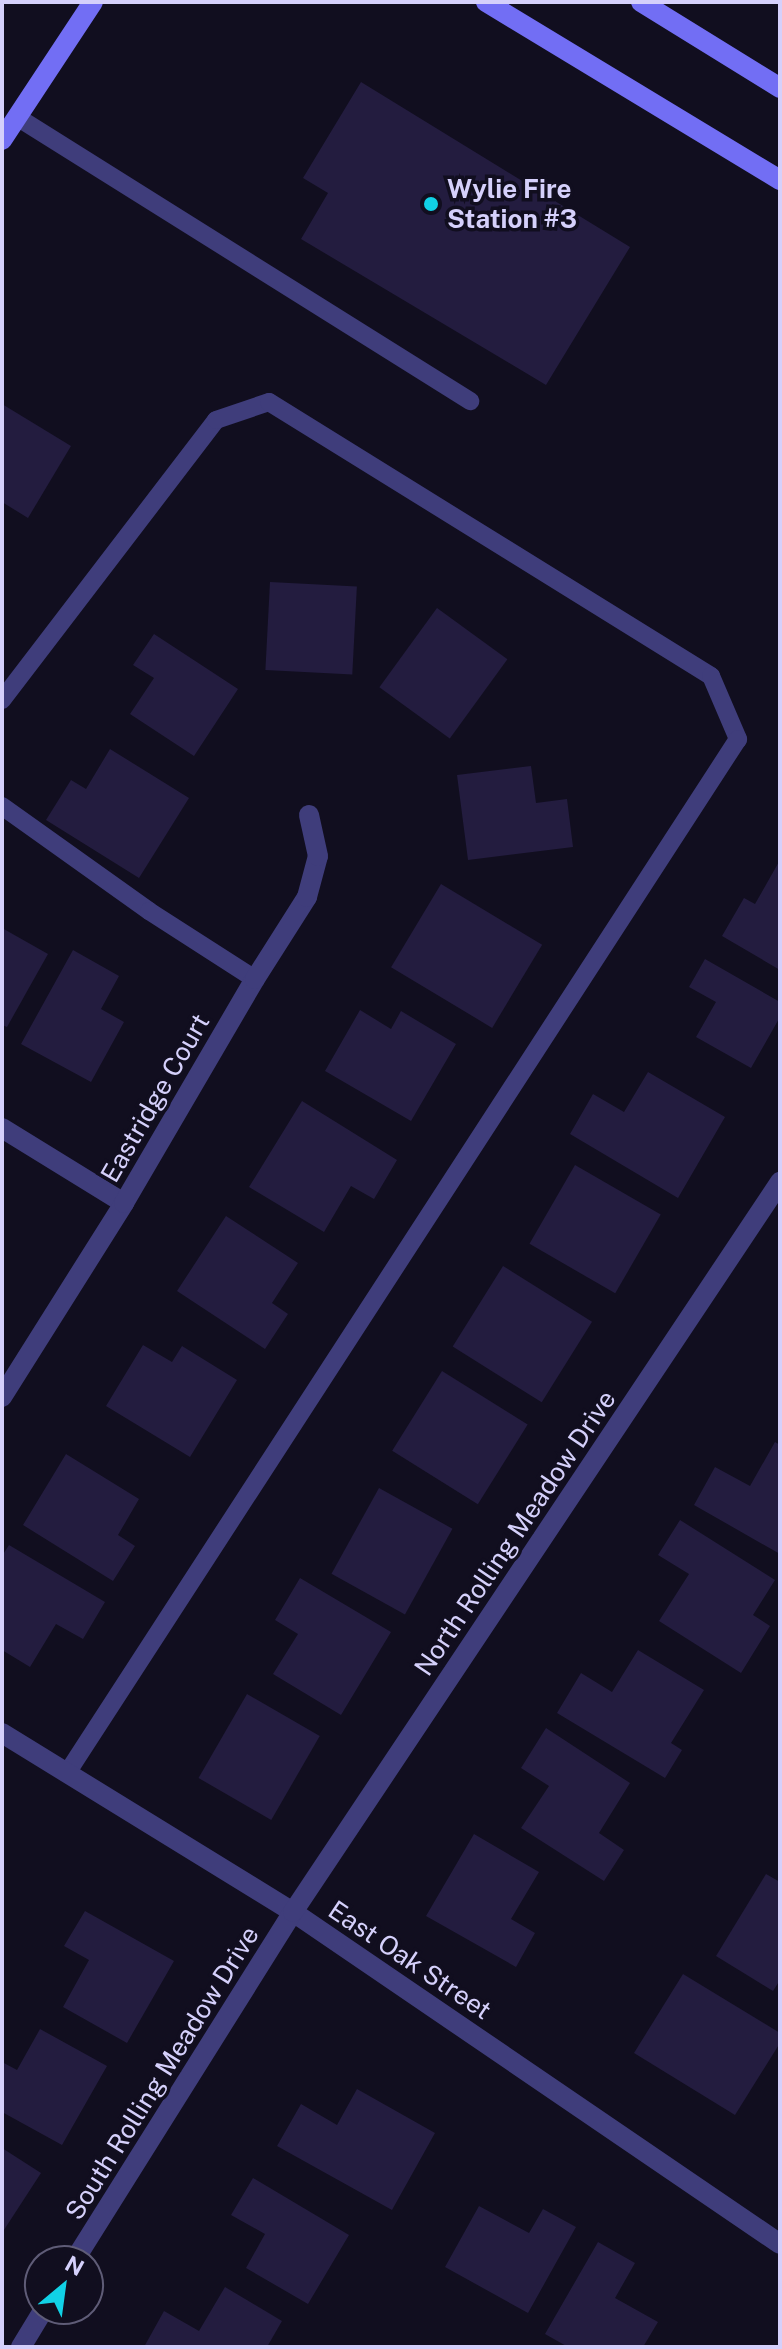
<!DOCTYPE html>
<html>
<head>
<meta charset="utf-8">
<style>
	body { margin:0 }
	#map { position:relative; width:782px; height:2349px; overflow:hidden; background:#110e1f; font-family:"Public Sans",sans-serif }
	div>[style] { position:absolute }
	.building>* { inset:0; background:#231c3f; transform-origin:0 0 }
	.lane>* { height:18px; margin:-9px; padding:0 9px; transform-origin:9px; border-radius:9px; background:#3f3d7b }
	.street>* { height:20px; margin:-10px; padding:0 10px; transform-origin:10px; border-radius:10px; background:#3f3d7b }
	.secondary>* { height:20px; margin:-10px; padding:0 10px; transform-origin:10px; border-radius:10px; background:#726ef4 }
	.dots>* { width:22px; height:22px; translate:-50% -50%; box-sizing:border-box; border:4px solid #110e1f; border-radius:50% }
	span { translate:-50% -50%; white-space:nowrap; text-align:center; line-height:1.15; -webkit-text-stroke:7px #110e1f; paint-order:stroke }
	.poi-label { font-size:26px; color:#d5d0fb; font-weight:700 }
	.left { translate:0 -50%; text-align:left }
	.street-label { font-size:26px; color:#d5d0fb }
	.frame { position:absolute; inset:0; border:4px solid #d5d0fb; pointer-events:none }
	.north { position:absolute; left:24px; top:2245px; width:80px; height:80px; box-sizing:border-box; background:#110e1f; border:2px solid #5f5c77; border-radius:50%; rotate:29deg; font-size:22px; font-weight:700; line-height:32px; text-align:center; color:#d5d0fb }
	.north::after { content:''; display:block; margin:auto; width:28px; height:36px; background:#11d1e6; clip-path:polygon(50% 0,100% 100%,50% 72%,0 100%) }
</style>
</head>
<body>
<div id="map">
	<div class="building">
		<div style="clip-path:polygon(361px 82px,630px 247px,546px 385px,301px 239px,328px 193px,303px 178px)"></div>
		<div style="clip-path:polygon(2px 404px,71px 446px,28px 518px,2px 502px)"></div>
		<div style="left:270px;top:582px;width:87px;height:88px;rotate:3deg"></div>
		<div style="left:437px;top:608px;width:87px;height:98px;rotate:36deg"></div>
		<div style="clip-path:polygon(154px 634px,238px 689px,194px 756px,130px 714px,154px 678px,133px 665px)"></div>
		<div style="clip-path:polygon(110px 749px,189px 798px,139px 878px,46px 820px,71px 780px,86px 789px)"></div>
		<div style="clip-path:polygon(531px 766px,536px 803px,567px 799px,573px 847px,468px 860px,457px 775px)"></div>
		<div style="clip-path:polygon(780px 860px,780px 970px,722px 936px,744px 898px,755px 904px)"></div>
		<div style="left:441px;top:884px;width:118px;height:97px;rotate:31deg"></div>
		<div style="clip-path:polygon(2px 928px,48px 954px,7px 1027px,2px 1025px)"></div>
		<div style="clip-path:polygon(73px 950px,119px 976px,101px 1009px,124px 1022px,91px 1082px,21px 1044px)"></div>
		<div style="clip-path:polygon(705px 959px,780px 1002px,780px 1017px,751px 1068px,696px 1037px,716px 1002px,689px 987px)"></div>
		<div style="clip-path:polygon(360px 1010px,391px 1029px,401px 1011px,456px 1044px,411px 1121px,325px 1071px)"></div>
		<div style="clip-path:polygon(648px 1072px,725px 1117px,678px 1198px,570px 1134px,593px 1094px,624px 1112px)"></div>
		<div style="clip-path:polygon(302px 1101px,397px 1160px,374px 1199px,351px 1186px,324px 1232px,249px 1187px)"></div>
		<div style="left:575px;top:1165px;width:99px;height:91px;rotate:30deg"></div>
		<div style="clip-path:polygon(226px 1216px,298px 1263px,272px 1303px,288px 1314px,265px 1349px,177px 1291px)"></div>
		<div style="left:503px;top:1266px;width:105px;height:95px;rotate:32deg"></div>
		<div style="clip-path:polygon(143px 1345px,172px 1362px,182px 1346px,237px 1380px,190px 1457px,106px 1406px)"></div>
		<div style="left:442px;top:1371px;width:101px;height:94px;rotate:32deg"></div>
		<div style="clip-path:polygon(775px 1442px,780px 1445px,780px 1554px,694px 1505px,715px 1467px,750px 1486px)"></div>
		<div style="clip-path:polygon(66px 1454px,139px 1499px,118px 1535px,135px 1546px,113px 1581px,23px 1525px)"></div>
		<div style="left:379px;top:1488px;width:84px;height:98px;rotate:29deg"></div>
		<div style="clip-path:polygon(680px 1520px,775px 1580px,753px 1615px,770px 1626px,741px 1673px,659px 1621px,689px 1574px,658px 1555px)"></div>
		<div style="clip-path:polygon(9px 1545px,105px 1602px,83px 1639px,56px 1624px,30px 1667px,2px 1650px,2px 1556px)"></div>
		<div style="clip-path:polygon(300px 1578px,391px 1632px,341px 1715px,273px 1674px,298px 1634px,275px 1620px)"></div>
		<div style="clip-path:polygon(638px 1650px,704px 1690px,671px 1743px,682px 1750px,665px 1778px,557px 1713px,581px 1673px,612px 1692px)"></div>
		<div style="left:247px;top:1694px;width:84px;height:97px;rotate:30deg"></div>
		<div style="clip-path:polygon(546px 1728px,630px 1783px,599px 1833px,624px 1850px,604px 1881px,521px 1828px,549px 1786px,521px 1768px)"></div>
		<div style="clip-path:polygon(474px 1834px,539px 1872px,511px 1919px,535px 1933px,516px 1967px,426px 1916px)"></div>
		<div style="clip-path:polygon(766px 1874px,780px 1882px,780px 1980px,773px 1991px,716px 1956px)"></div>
		<div style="clip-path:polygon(85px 1911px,174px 1961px,127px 2043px,63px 2007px,89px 1960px,64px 1946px)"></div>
		<div style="clip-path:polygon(683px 1974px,780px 2033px,780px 2043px,735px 2115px,634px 2053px)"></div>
		<div style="clip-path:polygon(40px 2029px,107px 2066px,62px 2145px,2px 2112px,2px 2062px,17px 2070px)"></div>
		<div style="clip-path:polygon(357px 2089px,435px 2133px,392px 2210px,277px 2146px,301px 2104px,337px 2125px)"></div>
		<div style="clip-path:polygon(2px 2148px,41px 2173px,2px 2233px)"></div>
		<div style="clip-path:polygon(253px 2178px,349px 2235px,308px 2304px,246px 2268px,265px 2234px,231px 2215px)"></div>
		<div style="clip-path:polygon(479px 2206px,529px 2233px,543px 2209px,576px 2227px,528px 2313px,445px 2267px)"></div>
		<div style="clip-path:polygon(598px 2242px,635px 2263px,615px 2298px,658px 2322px,643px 2347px,568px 2347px,545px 2334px)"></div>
		<div style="clip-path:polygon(225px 2287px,282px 2321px,267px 2347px,144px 2347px,164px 2311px,199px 2331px)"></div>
	</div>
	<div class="lane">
		<div style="left:17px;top:117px;width:535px;rotate:32.08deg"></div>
		<div style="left:2px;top:700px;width:352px;rotate:-52.6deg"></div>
		<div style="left:216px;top:420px;width:56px;rotate:-18.8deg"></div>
		<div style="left:269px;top:402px;width:520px;rotate:31.8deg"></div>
		<div style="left:711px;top:676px;width:69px;rotate:66.8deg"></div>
		<div style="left:738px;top:739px;width:1233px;rotate:122.98deg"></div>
		<div style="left:2px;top:806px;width:181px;rotate:35.5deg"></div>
		<div style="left:149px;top:911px;width:126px;rotate:32.7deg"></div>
	</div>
	<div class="street">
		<div style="left:2px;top:1128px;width:143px;rotate:31.6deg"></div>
		<div style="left:2px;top:1397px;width:229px;rotate:-57.8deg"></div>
		<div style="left:124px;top:1203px;width:259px;rotate:-59.7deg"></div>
		<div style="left:255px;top:979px;width:97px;rotate:-57.6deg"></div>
		<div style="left:307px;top:897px;width:42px;rotate:-75deg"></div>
		<div style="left:318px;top:856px;width:42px;rotate:-102.4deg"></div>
		<div style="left:2px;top:1733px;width:342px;rotate:31.6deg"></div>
		<div style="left:293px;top:1912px;width:589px;rotate:34.28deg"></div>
		<div style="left:74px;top:2261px;width:412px;rotate:-57.9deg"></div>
		<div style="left:293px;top:1912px;width:878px;rotate:-56.29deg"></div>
		<div style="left:21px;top:2347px;width:44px;rotate:-58.8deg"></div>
	</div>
	<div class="secondary">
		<div style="left:486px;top:2px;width:344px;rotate:31.2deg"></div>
		<div style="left:641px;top:2px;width:163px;rotate:31.7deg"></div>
		<div style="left:2px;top:140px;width:165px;rotate:-56.6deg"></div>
	</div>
	<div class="dots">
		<div style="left:431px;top:204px;background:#11d1e6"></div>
	</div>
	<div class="poi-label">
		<span class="left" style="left:447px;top:204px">Wylie Fire<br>Station #3</span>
	</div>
	<div class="street-label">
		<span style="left:155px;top:1098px;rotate:-60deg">Eastridge Court</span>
		<span style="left:515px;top:1533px;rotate:-56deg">North Rolling Meadow Drive</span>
		<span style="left:410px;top:1960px;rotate:34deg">East Oak Street</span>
		<span style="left:162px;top:2073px;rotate:-58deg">South Rolling Meadow Drive</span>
	</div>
	<div class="frame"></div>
	<div class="north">N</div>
</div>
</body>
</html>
